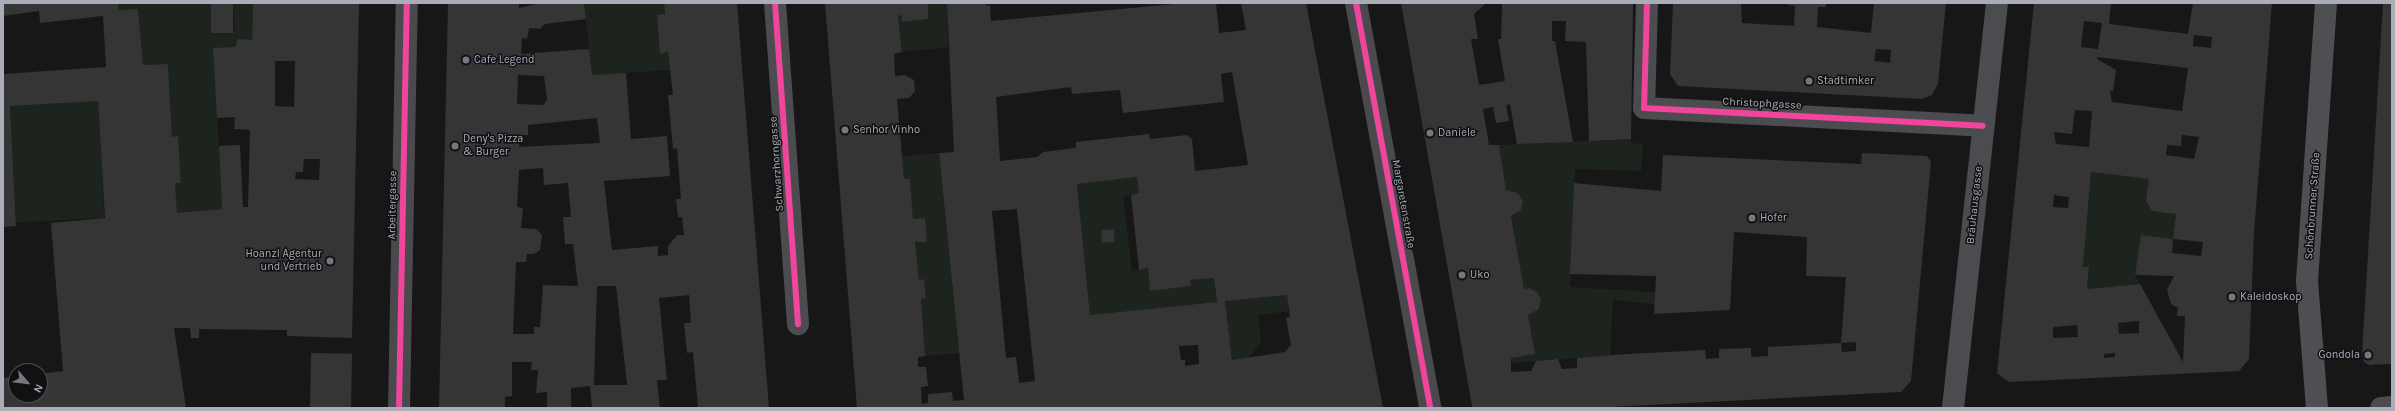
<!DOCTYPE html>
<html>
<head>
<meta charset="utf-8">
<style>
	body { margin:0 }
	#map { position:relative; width:2395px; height:411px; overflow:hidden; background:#171717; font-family:Karla,sans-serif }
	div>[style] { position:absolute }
	.green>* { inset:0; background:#1d241e; transform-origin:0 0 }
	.building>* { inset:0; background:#353536; transform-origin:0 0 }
	.street>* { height:22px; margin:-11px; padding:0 11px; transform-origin:11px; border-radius:11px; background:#4b4c50 }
	.secondary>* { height:22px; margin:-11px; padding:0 11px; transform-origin:11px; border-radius:11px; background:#4a4a4e }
	.primary>* { height:22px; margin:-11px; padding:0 11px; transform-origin:11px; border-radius:11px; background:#4d4f52 }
	.cycleway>* { height:6px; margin:-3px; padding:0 3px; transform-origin:3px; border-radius:3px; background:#ed469a }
	.dots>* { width:11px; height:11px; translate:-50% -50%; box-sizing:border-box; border:2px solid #111113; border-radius:50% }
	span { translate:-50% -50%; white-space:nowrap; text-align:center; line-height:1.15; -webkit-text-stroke:3px #111113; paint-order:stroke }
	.poi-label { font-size:11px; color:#a8adb8 }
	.left { translate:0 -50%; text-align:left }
	.right { translate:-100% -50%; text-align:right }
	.street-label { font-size:11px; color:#a8adb8 }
	.frame { position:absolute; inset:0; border:4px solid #a8adb8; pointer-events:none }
	.north { position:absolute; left:8px; top:363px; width:40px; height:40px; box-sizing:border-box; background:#111113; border:1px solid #4d4f55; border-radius:50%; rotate:118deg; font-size:11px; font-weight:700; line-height:16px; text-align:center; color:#a8adb8 }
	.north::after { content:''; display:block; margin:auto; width:14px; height:18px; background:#757880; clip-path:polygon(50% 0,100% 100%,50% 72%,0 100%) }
</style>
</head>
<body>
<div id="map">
	<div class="green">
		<div style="clip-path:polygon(118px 3px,211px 3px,213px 33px,235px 31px,233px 3px,253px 3px,252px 40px,237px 40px,236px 47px,216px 94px,222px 209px,177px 213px,175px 183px,181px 182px,178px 137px,172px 137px,168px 64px,143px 65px,138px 9px,119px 10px)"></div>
		<div style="clip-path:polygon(584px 3px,664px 3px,665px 14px,657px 16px,660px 53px,668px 52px,670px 70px,592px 75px)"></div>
		<div style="clip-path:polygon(928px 3px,947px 3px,948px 47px,902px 52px,898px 16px,902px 15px,903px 22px,928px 19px)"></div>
		<div style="left:98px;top:101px;width:117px;height:88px;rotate:87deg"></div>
		<div style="clip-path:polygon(1631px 139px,1631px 143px,1643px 144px,1641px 171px,1575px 169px,1570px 287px,1655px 292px,1655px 304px,1613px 300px,1610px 355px,1512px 363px,1511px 358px,1535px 354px,1528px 315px,1539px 309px,1541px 299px,1537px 292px,1529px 288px,1524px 289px,1511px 216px,1521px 210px,1523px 201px,1518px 193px,1506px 190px,1499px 145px)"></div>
		<div style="clip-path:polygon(939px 153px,959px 353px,925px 356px,921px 299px,926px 298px,924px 280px,919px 280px,915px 242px,927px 241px,925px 218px,913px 219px,910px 179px,904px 179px,902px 156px)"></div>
		<div style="clip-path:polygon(2091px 172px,2149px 179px,2176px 214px,2173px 239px,2141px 235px,2135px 275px,2140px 284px,2087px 289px,2089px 267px,2083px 267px)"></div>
		<div style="clip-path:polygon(evenodd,1137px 177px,1139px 193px,1123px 196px,1132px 271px,1148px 268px,1151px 291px,1191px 286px,1190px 280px,1214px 278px,1217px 302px,1090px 315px,1077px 184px,1137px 177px,1114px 229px,1115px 242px,1102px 243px,1101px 230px,1114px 229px)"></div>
		<div style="clip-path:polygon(1287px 295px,1289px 311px,1258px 315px,1261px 343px,1247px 359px,1232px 360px,1225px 301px)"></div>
	</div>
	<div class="building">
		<div style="clip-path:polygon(evenodd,3px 3px,118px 3px,119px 10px,138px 9px,143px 65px,168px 64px,172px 137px,178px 136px,181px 183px,175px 183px,177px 213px,222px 209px,219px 146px,240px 145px,243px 207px,248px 207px,250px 130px,234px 129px,235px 117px,217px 118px,213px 48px,236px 47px,237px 39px,252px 40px,253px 3px,359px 3px,352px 338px,287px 336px,287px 330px,199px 329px,199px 338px,191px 338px,190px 328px,174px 328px,186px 408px,3px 408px,3px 378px,16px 376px,16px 395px,40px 395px,40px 374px,63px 371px,51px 223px,105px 218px,98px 101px,10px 106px,16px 226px,3px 227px,3px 74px,106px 67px,103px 16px,40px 23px,39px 11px,3px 16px,3px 3px,275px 61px,295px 61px,294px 107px,275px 106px,275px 61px,3px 3px,304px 159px,320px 159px,319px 180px,295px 179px,296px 172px,303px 172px,304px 159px)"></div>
		<div style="left:211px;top:3px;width:22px;height:30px"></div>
		<div style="clip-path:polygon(evenodd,448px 3px,519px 3px,519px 8px,541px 3px,584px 3px,586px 19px,545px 24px,540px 29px,529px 28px,527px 39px,522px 38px,521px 54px,589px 49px,592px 75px,626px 73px,631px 139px,667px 136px,670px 176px,604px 181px,612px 250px,658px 246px,658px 256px,668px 255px,668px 246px,677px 235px,684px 235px,682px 217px,678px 217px,676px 199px,681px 199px,677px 148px,673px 149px,668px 95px,673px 95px,668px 52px,660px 54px,657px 15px,665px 14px,664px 3px,737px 3px,769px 408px,698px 408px,693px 352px,687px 353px,684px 323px,691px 323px,689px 295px,659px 298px,667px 380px,657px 380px,660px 408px,592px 408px,590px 386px,571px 388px,571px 408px,547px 408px,547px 392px,536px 393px,538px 370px,531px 370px,532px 362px,512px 362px,512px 396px,505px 397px,505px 408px,439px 408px,448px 3px,518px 75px,544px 76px,547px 100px,543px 105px,517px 104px,518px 75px,448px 3px,597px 118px,600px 143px,519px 147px,519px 135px,528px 135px,528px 125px,597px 118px,448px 3px,543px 168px,544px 185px,568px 183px,571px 217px,563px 217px,565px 244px,573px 244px,578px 286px,543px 285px,540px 327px,534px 327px,534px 334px,513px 334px,516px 262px,526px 262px,527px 254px,534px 254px,540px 250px,542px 235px,536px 229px,521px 228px,523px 208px,517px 207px,519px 170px,543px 168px,448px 3px,597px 286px,616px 286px,627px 385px,594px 385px,597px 286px)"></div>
		<div style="clip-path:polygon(evenodd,825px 3px,928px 3px,928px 19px,902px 22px,902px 15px,898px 16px,902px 52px,894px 54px,895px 76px,905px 75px,914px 80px,915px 91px,909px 98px,897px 99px,904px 179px,910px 179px,913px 219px,925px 218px,927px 242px,915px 242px,919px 280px,924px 279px,926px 298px,921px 299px,925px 356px,918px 357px,918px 367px,926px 367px,928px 386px,921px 387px,922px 404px,928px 403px,928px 394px,952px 392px,953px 401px,964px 400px,939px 153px,954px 152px,947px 3px,986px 3px,986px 6px,990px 5px,991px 21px,1185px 3px,1216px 3px,1219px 33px,1246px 30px,1241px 3px,1306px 3px,1383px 408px,857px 408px,825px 3px,1232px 72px,1248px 165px,1195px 171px,1192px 139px,1187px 135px,1150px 139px,1149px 134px,1076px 142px,1076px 148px,1043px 152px,1037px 157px,1000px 161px,996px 97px,1071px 87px,1072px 94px,1120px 90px,1123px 113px,1224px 102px,1221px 74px,1232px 72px,825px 3px,1137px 177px,1139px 193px,1131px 195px,1139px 270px,1148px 268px,1150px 291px,1191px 286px,1190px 280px,1214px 278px,1217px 302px,1090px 315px,1077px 184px,1137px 177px,825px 3px,1017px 209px,1035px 381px,1019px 383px,1016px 357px,1006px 358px,992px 211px,1017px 209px,825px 3px,1287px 295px,1290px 317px,1286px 318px,1291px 345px,1285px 352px,1232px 360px,1225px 301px,1287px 295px,825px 3px,1198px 345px,1199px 364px,1185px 366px,1185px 360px,1181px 360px,1179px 346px,1198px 345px)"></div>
		<div style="clip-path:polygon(1401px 3px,1486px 3px,1474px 14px,1478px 39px,1471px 39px,1479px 85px,1505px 81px,1498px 39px,1501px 39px,1502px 3px,1633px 3px,1631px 139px,1589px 141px,1586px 42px,1565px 41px,1566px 21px,1552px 21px,1552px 41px,1555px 41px,1573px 142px,1517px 144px,1510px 104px,1506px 105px,1509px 121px,1496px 123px,1493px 107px,1483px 109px,1489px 145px,1499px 145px,1506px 190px,1518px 193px,1523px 201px,1521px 210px,1511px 216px,1524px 289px,1529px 288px,1537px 292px,1541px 299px,1539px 309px,1528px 315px,1535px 354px,1511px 358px,1511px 372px,1531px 371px,1536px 361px,1558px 359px,1562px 369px,1577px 368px,1577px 358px,1610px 355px,1705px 350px,1706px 359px,1719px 358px,1719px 349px,1751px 348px,1751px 357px,1768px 356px,1768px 347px,1841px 343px,1842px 352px,1856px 351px,1856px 342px,1841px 343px,1846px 277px,1806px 276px,1807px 237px,1734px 232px,1730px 310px,1654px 314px,1656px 276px,1570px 274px,1574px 183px,1661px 191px,1663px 155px,1861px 164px,1862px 153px,1927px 156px,1931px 162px,1911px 381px,1901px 392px,1592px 408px,1475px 408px,1472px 406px)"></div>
		<div style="clip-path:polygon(evenodd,1673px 3px,1741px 3px,1742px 23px,1794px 26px,1795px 6px,1788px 5px,1788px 3px,1826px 3px,1826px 7px,1818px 7px,1817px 27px,1871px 33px,1874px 3px,1946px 3px,1938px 84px,1932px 95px,1922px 99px,1678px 86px,1670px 74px,1673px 3px,1876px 49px,1891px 50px,1890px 63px,1874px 61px,1876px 49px)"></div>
		<div style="clip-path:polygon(evenodd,2034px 3px,2111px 3px,2109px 24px,2188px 34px,2193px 3px,2272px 3px,2254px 233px,2249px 359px,2239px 371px,2009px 382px,1997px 373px,2034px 3px,2084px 21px,2102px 23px,2098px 49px,2081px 47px,2084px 21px,2034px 3px,2194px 35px,2212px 37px,2211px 48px,2193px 46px,2194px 35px,2034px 3px,2097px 57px,2188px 68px,2182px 111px,2112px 102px,2110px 91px,2113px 91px,2116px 70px,2097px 59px,2097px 57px,2034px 3px,2075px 110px,2092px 111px,2089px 147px,2056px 144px,2054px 132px,2072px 134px,2075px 110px,2034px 3px,2182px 135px,2199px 137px,2194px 159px,2166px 155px,2167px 145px,2181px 146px,2182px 135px,2034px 3px,2091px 172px,2149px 179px,2146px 201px,2152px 211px,2176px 214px,2173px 239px,2203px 242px,2201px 256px,2172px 253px,2173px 239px,2141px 235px,2135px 275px,2174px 276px,2167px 290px,2171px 304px,2178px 308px,2177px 316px,2185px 316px,2183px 362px,2140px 284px,2087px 289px,2089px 267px,2083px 267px,2091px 172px,2034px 3px,2054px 195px,2069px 197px,2068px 208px,2053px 207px,2054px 195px,2034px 3px,2139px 321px,2139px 333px,2119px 334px,2118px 323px,2139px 321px,2034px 3px,2077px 325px,2078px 337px,2053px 338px,2053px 327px,2077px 325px,2034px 3px,2115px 353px,2115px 357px,2104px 358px,2104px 354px,2115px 353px)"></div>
		<div style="clip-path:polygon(2383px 3px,2392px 3px,2392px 364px,2369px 365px,2364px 362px,2362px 354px)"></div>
		<div style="left:1114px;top:229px;width:13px;height:13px;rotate:86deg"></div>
		<div style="left:311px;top:353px;width:41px;height:55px;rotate:1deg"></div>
	</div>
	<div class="street">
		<div style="left:775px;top:3px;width:322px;rotate:85.9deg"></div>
		<div style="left:1647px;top:3px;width:105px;rotate:91.6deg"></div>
		<div style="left:1644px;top:108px;width:339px;rotate:3deg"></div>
		<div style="left:1953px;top:408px;width:407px;rotate:-83.8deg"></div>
		<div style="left:2381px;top:408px;width:11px;rotate:-5deg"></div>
	</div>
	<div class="secondary">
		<div style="left:1356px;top:3px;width:412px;rotate:79.6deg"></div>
		<div style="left:399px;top:408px;width:405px;rotate:-88.9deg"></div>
	</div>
	<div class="primary">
		<div style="left:2317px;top:408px;width:127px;rotate:-94.5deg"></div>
		<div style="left:2307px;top:281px;width:279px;rotate:-86.1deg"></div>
	</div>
	<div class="cycleway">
		<div style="left:775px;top:3px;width:322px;rotate:85.9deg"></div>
		<div style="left:1356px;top:3px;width:412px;rotate:79.6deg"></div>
		<div style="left:1647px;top:3px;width:105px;rotate:91.6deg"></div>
		<div style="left:1644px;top:108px;width:339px;rotate:3deg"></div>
		<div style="left:399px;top:408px;width:405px;rotate:-88.9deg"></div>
	</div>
	<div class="dots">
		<div style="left:466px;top:60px;background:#757880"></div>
		<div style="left:1809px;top:81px;background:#757880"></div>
		<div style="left:845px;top:130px;background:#757880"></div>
		<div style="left:1430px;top:133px;background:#757880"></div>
		<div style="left:455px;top:146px;background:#757880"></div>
		<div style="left:1752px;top:218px;background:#757880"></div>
		<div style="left:330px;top:261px;background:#757880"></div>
		<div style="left:1462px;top:275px;background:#757880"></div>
		<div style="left:2232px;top:297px;background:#757880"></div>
		<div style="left:2368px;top:355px;background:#757880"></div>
	</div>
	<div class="poi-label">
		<span class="left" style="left:474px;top:60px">Cafe Legend</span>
		<span class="left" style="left:1817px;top:81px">Stadtimker</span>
		<span class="left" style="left:853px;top:130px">Senhor Vinho</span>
		<span class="left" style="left:1438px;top:133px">Daniele</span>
		<span class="left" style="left:463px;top:146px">Deny's Pizza<br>&amp; Burger</span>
		<span class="left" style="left:1760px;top:218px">Hofer</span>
		<span class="right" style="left:322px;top:261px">Hoanzl Agentur<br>und Vertrieb</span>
		<span class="left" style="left:1470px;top:275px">Uko</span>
		<span class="left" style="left:2240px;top:297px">Kaleidoskop</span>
		<span class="right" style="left:2360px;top:355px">Gondola</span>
	</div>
	<div class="street-label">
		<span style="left:1762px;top:104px;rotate:3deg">Christophgasse</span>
		<span style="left:777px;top:164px;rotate:-94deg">Schwarzhorngasse</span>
		<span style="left:1403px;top:204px;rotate:80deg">Margaretenstraße</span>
		<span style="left:393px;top:205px;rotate:-89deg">Arbeitergasse</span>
		<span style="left:1975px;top:205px;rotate:-84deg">Bräuhausgasse</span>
		<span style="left:2313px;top:206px;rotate:-86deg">Schönbrunner Straße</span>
	</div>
	<div class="frame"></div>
	<div class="north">N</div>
</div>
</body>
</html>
